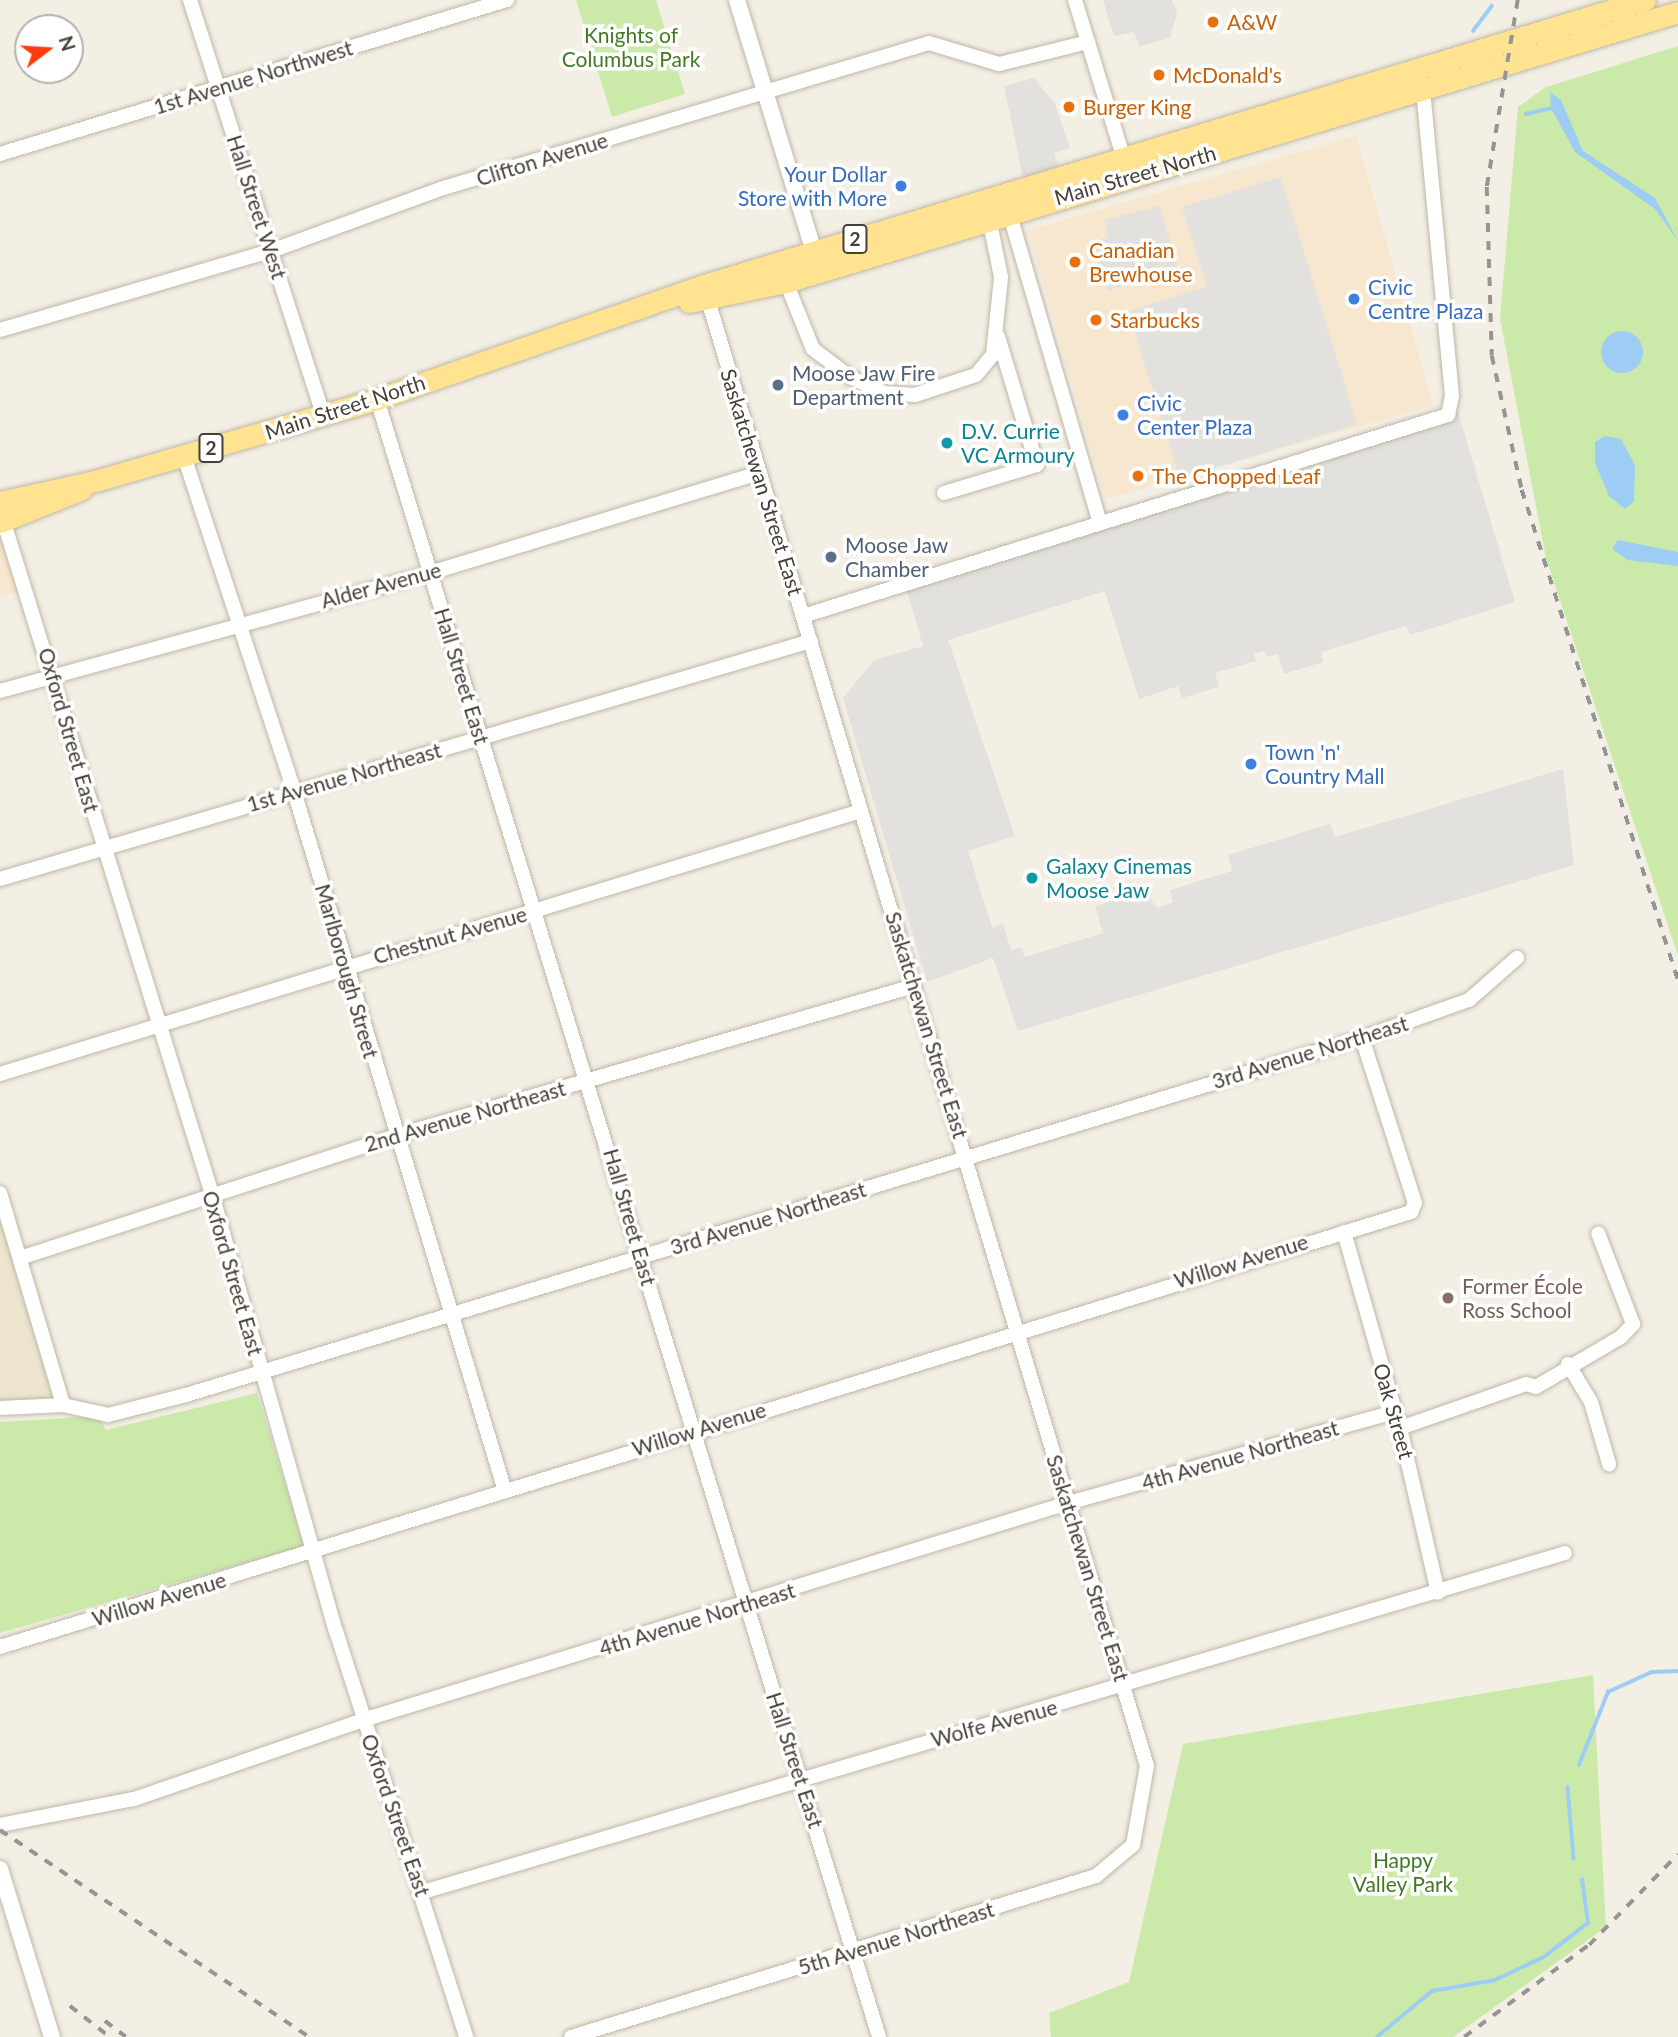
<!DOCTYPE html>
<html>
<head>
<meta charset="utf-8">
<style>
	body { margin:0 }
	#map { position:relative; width:1678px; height:2037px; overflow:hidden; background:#f3efe4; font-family:Lato,sans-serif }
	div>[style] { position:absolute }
	.commercial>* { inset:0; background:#f7e7ce; transform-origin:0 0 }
	.education>* { inset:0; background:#ede5cd }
	.green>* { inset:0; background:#cbeaaa }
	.parking>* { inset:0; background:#e3e1dd }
	.water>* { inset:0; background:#9dcdf4 }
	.round { border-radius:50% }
	.stream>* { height:3.5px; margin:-1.75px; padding:0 1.75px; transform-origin:1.75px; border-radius:1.75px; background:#9dcdf4 }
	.roads { filter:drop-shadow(0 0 2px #bfb7a6) drop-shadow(0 0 2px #bfb7a6) }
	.minor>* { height:14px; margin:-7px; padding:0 7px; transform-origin:7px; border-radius:7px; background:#fff }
	.tertiary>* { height:16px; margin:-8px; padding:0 8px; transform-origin:8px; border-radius:8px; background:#fff }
	.primary>* { height:21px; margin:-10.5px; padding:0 10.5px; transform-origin:10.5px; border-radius:10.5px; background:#ffe391 }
	.rail>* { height:3.5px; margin-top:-1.75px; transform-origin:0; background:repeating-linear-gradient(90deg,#959595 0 9px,transparent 0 18px) }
	.dots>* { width:19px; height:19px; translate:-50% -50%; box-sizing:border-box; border:4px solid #fff; border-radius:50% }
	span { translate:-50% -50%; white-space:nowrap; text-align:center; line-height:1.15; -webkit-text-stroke:7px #fff; paint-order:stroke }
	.shield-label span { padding:2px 5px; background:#fff; border:2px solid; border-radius:5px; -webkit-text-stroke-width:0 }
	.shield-label { font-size:19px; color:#453f34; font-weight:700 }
	.food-label { font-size:21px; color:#c56008 }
	.left { translate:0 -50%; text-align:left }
	.park-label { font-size:21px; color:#427a24 }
	.street-label { font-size:21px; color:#453f34 }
	.shop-label { font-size:21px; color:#366cbe }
	.right { translate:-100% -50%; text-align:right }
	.service-label { font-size:21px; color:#4e5e75 }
	.culture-label { font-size:21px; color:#0d838f }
	.education-label { font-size:21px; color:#785e54 }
	.north { position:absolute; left:14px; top:14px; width:70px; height:70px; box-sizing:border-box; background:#fff; border:2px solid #b5b2ae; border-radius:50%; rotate:73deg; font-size:19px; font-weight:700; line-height:28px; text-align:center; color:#453f34 }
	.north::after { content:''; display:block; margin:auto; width:24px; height:32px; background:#ff3b0f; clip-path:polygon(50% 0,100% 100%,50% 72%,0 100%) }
</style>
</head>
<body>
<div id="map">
	<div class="commercial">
		<div style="left:1356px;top:136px;width:280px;height:341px;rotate:74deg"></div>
		<div style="clip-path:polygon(0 522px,24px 589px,0 597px)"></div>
	</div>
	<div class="education">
		<div style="clip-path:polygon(0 1194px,63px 1405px,0 1410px)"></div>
	</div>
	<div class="green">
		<div style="clip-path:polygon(576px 0,656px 0,685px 94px,612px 117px)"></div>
		<div style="clip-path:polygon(1678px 46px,1678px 956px,1546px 558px,1500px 319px,1518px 107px,1546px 87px)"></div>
		<div style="clip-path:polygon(257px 1393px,304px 1546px,0 1633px,0 1422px,98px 1416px,106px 1430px)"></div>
		<div style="clip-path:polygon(1593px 1675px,1606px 1927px,1453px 2037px,1051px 2037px,1049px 2013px,1129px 1982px,1183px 1744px)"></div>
	</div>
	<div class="parking">
		<div style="clip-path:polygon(1103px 0,1172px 0,1177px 14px,1170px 38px,1139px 46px,1134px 32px,1114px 36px)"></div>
		<div style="clip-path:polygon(1034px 78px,1055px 104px,1070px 148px,1054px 153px,1060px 170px,1024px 183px,1004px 86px)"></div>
		<div style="clip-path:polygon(1281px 177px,1357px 424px,1180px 479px,1128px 311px,1207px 287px,1182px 207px)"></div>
		<div style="clip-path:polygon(1159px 206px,1178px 265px,1108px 291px,1092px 243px,1108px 238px,1105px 220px)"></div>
		<div style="clip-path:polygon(1458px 412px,1515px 602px,1410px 635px,1406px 626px,1321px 652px,1323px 662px,1284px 674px,1278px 654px,1266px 657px,1264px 651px,1254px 654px,1256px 661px,1215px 673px,1219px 687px,1182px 698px,1178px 686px,1139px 699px,1105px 591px,948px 640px,1015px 836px,968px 851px,992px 927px,1003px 924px,1011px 950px,1022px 947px,1025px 957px,1103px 933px,1095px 906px,1112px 901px,1110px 895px,1141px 886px,1157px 908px,1173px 902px,1170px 890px,1232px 871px,1228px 855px,1330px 824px,1335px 837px,1563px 769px,1574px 865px,1018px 1031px,993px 958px,927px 982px,843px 698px,874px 660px,923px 646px,905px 584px)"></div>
	</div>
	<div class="water">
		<div style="clip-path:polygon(1550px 92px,1561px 100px,1583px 151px,1655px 198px,1678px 241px,1655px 209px,1575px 152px,1551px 108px)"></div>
		<div class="round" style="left:1601px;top:331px;width:42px;height:42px"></div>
		<div style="clip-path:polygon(1605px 436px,1621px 439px,1635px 465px,1634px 501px,1625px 509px,1609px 496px,1595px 463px,1595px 442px)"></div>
		<div style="clip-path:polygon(1618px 540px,1678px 552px,1678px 566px,1628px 560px,1612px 549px)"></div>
	</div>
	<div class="stream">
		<div style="left:1473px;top:31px;width:31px;rotate:-53deg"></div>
		<div style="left:1526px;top:114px;width:26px;rotate:-13deg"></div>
		<div style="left:1579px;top:1765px;width:79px;rotate:-68.3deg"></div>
		<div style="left:1608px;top:1692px;width:48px;rotate:-24.4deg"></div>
		<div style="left:1652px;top:1672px;width:26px;rotate:-2deg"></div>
		<div style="left:1568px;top:1787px;width:72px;rotate:85.2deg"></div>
		<div style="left:1377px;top:2037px;width:72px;rotate:-39.9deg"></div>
		<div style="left:1432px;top:1991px;width:64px;rotate:-9.9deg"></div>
		<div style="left:1495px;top:1980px;width:54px;rotate:-25.1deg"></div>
		<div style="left:1544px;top:1957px;width:56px;rotate:-37.7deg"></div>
		<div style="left:1588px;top:1923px;width:43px;rotate:-97.9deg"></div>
	</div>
	<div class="roads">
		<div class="minor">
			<div style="left:190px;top:0;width:436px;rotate:72.2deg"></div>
			<div style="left:1075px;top:0;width:174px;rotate:72.9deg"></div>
			<div style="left:0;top:154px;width:530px;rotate:-16.9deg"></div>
			<div style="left:1009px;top:212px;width:324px;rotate:73.7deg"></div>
			<div style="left:786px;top:282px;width:72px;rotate:68.1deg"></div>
			<div style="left:813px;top:349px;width:46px;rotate:37.1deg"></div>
			<div style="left:850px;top:377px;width:38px;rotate:25deg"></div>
			<div style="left:885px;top:393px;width:30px;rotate:4deg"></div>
			<div style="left:915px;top:395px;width:64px;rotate:-18.2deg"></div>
			<div style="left:976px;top:375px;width:26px;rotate:-50deg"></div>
			<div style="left:993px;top:355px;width:78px;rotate:-84.1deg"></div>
			<div style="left:1001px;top:277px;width:60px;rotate:-101.5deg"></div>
			<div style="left:0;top:330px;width:282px;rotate:-16.3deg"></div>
			<div style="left:271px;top:251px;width:180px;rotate:-20.1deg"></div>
			<div style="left:440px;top:189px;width:510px;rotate:-16.62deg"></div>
			<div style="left:929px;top:43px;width:73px;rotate:16.7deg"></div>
			<div style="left:999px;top:64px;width:92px;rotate:-13.9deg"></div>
			<div style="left:377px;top:399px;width:1713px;rotate:72.96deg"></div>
			<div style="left:184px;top:456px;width:353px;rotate:71.8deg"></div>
			<div style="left:294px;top:791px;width:728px;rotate:73.23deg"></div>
			<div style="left:944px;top:493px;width:97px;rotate:-16.8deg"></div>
			<div style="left:1037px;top:465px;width:134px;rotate:-106.9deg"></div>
			<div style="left:1px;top:513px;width:713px;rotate:72.79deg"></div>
			<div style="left:212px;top:1194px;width:454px;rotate:74.2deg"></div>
			<div style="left:336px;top:1631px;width:426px;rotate:72.2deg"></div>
			<div style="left:803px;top:616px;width:676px;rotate:-17.31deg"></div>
			<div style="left:1448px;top:415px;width:19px;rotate:-78deg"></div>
			<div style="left:1452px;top:396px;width:307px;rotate:-95.4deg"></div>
			<div style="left:0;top:691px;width:446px;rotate:-15.3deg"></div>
			<div style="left:430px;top:573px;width:345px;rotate:-16.9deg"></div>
			<div style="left:0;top:879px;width:845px;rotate:-16.36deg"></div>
			<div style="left:0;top:1074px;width:900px;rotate:-16.99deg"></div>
			<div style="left:0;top:1193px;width:221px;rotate:73.4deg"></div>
			<div style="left:1344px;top:1232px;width:204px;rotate:74.1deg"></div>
			<div style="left:1400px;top:1428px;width:169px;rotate:77deg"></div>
			<div style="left:20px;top:1258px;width:398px;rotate:-18deg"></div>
			<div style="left:399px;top:1135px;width:536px;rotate:-16.14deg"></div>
			<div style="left:1568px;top:1364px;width:44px;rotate:58.8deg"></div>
			<div style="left:1591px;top:1402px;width:65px;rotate:73.8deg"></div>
			<div style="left:0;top:1408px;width:63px;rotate:-2.7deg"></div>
			<div style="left:63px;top:1405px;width:46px;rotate:12.5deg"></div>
			<div style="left:108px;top:1415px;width:81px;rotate:-14.4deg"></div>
			<div style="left:186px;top:1395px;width:1229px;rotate:-16.89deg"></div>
			<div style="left:1362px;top:1038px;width:114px;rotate:-19.6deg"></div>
			<div style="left:1469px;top:1000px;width:64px;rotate:-41.2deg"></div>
			<div style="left:1400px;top:1428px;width:133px;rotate:-19.2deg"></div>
			<div style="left:1526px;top:1384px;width:10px;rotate:17deg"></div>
			<div style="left:1536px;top:1387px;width:99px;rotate:-30.5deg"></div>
			<div style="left:1621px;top:1337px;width:18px;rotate:-47deg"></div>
			<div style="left:1633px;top:1324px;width:97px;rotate:-111deg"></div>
			<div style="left:0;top:1647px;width:1477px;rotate:-17.13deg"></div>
			<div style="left:1411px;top:1212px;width:10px;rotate:-66deg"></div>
			<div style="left:1415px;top:1203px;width:173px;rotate:-107.8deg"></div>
			<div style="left:0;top:1825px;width:136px;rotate:-11deg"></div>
			<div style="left:134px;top:1799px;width:242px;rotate:-19deg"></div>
			<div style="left:363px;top:1720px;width:738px;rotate:-17.11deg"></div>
			<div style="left:1068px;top:1503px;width:339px;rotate:-15.6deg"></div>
			<div style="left:423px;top:1892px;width:1191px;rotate:-16.53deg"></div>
			<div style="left:571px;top:2037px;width:549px;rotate:-17.05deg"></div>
			<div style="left:1096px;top:1876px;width:48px;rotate:-40deg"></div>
			<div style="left:1133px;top:1845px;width:80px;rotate:-80deg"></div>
			<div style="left:1147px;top:1766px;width:1538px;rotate:-106.67deg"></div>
		</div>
		<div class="tertiary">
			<div style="left:737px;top:0;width:274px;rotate:73deg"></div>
			<div style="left:0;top:1869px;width:176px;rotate:72.8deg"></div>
		</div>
		<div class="primary">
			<div style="left:689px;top:302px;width:99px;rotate:-11.7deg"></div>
			<div style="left:786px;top:282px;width:932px;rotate:-16.84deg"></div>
			<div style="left:0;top:502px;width:101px;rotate:-12.5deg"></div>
			<div style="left:99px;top:480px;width:290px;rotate:-16.2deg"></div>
			<div style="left:377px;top:399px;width:346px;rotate:-19.2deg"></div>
			<div style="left:704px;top:285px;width:983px;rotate:-16.85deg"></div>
			<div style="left:0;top:522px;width:88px;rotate:-21.9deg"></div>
		</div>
	</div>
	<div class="rail">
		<div style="left:1518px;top:0;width:190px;rotate:99.4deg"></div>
		<div style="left:1487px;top:187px;width:169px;rotate:88.3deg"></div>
		<div style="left:1492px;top:356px;width:137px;rotate:77.4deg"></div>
		<div style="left:1522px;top:490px;width:514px;rotate:72.34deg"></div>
		<div style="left:0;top:1830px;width:372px;rotate:33.8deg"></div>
		<div style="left:70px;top:2006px;width:51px;rotate:37.8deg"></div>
		<div style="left:105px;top:2021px;width:26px;rotate:37deg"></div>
		<div style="left:1464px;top:2037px;width:155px;rotate:-36.4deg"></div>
		<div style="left:1589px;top:1945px;width:127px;rotate:-45.6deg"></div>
	</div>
	<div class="dots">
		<div style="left:1213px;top:22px;background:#e8710a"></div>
		<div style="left:1159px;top:75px;background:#e8710a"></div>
		<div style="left:1069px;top:107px;background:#e8710a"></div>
		<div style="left:901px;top:186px;background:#3f7fe0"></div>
		<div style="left:1075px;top:262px;background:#e8710a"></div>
		<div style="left:1354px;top:299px;background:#3f7fe0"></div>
		<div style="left:1096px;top:320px;background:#e8710a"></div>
		<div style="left:778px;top:385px;background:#5c6f8a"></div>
		<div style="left:1123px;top:415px;background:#3f7fe0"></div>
		<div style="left:947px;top:443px;background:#0f9aa8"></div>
		<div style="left:1138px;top:476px;background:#e8710a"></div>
		<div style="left:831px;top:557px;background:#5c6f8a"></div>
		<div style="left:1251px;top:764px;background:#3f7fe0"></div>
		<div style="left:1032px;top:878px;background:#0f9aa8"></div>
		<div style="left:1448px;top:1298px;background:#8d6e63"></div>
	</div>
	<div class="shield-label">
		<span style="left:855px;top:239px">2</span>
		<span style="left:211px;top:448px">2</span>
	</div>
	<div class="food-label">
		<span class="left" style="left:1227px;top:22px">A&amp;W</span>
		<span class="left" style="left:1173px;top:75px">McDonald's</span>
		<span class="left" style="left:1083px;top:107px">Burger King</span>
		<span class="left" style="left:1089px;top:262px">Canadian<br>Brewhouse</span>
		<span class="left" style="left:1110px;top:320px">Starbucks</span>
		<span class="left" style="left:1152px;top:476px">The Chopped Leaf</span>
	</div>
	<div class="park-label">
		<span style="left:631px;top:47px">Knights of<br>Columbus Park</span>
		<span style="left:1403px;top:1872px">Happy<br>Valley Park</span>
	</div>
	<div class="street-label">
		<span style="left:253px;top:77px;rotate:-17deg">1st Avenue Northwest</span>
		<span style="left:542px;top:159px;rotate:-17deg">Clifton Avenue</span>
		<span style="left:1135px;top:175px;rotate:-16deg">Main Street North</span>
		<span style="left:257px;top:207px;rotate:72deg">Hall Street West</span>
		<span style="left:345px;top:407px;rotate:-18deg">Main Street North</span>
		<span style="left:762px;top:482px;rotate:73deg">Saskatchewan Street East</span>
		<span style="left:381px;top:585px;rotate:-15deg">Alder Avenue</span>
		<span style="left:462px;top:676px;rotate:73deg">Hall Street East</span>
		<span style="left:69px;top:730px;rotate:74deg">Oxford Street East</span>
		<span style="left:344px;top:777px;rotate:-16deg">1st Avenue Northeast</span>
		<span style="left:450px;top:935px;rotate:-16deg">Chestnut Avenue</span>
		<span style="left:347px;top:971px;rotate:74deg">Marlborough Street</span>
		<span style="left:927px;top:1025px;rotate:73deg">Saskatchewan Street East</span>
		<span style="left:1310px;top:1052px;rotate:-17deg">3rd Avenue Northeast</span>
		<span style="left:465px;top:1116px;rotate:-16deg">2nd Avenue Northeast</span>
		<span style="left:630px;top:1217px;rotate:74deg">Hall Street East</span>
		<span style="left:768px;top:1218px;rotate:-17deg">3rd Avenue Northeast</span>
		<span style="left:1241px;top:1261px;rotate:-17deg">Willow Avenue</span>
		<span style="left:233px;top:1273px;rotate:74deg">Oxford Street East</span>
		<span style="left:1394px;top:1411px;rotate:74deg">Oak Street</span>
		<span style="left:699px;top:1429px;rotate:-17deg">Willow Avenue</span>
		<span style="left:1240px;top:1455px;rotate:-16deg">4th Avenue Northeast</span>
		<span style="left:1088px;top:1568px;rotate:73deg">Saskatchewan Street East</span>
		<span style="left:159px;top:1599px;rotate:-17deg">Willow Avenue</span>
		<span style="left:697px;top:1619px;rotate:-17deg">4th Avenue Northeast</span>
		<span style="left:994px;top:1723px;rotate:-15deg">Wolfe Avenue</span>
		<span style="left:795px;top:1760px;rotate:72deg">Hall Street East</span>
		<span style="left:396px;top:1815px;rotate:71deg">Oxford Street East</span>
		<span style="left:896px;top:1938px;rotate:-17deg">5th Avenue Northeast</span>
	</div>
	<div class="shop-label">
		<span class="right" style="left:887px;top:186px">Your Dollar<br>Store with More</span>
		<span class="left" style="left:1368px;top:299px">Civic<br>Centre Plaza</span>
		<span class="left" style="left:1137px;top:415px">Civic<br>Center Plaza</span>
		<span class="left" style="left:1265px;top:764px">Town 'n'<br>Country Mall</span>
	</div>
	<div class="service-label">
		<span class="left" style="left:792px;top:385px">Moose Jaw Fire<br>Department</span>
		<span class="left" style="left:845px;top:557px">Moose Jaw<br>Chamber</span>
	</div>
	<div class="culture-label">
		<span class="left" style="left:961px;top:443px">D.V. Currie<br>VC Armoury</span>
		<span class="left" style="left:1046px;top:878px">Galaxy Cinemas<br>Moose Jaw</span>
	</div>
	<div class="education-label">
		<span class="left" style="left:1462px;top:1298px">Former École<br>Ross School</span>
	</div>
	<div class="north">N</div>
</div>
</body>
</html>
